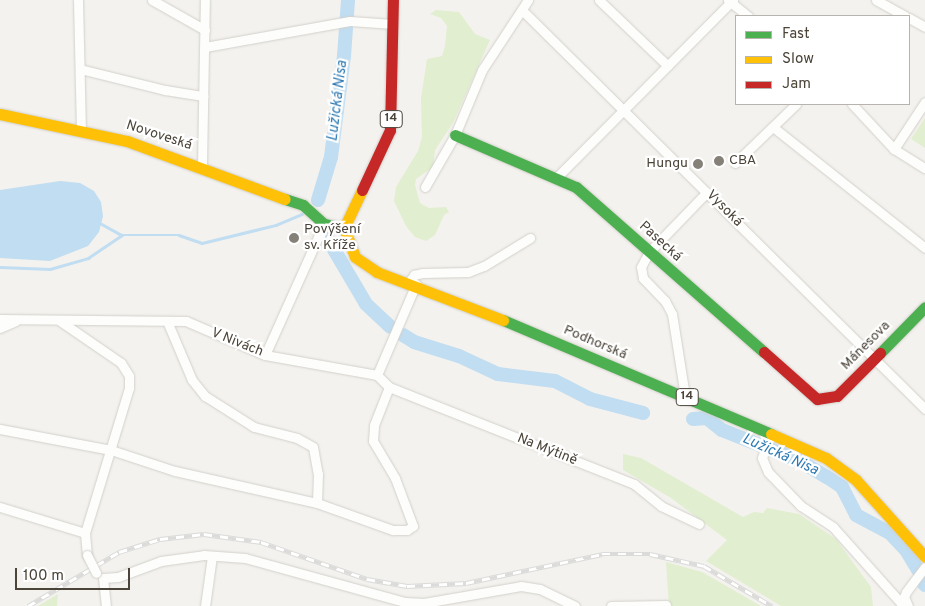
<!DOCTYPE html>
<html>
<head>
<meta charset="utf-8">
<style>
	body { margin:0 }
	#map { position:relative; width:925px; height:606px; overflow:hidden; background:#f4f2ee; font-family:Overpass,sans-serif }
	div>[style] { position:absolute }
	.green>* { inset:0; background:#e1eecf }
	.water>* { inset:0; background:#c0ddf1 }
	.stream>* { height:2.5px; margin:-1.25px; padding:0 1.25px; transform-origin:1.25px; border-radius:1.25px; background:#c0ddf1 }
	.river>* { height:14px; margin:-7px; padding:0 7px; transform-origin:7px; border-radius:7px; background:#c0ddf1 }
	.roads { filter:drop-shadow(0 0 1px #d2d0cb) drop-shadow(0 0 1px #d2d0cb) }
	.street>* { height:9px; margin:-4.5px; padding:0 4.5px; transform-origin:4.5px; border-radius:4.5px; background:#fdfdfc }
	.fast>* { height:11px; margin:-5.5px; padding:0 5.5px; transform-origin:5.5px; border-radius:5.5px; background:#4caf50 }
	.slow>* { height:11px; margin:-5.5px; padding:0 5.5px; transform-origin:5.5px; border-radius:5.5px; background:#ffc107 }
	.jam>* { height:11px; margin:-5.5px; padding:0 5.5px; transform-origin:5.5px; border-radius:5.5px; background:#c62828 }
	.rail>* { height:4.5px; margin-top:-2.25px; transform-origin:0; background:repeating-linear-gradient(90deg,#fff 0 8px,#dbdbda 0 16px); box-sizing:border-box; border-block:1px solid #dbdbda }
	.bridges { filter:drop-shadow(0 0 1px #d2d0cb) drop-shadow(0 0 1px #d2d0cb) }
	.street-bridge>* { height:9px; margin:-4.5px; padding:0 4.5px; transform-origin:4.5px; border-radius:4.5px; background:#fdfdfc }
	.dots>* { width:14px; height:14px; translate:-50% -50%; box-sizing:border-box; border:2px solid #fff; border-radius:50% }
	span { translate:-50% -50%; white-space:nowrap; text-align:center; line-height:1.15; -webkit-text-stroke:4.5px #fff; paint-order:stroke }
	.shield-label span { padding:1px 4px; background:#fff; border:1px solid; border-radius:4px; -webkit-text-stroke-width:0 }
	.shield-label { font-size:12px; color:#4b4439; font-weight:700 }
	.street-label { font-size:14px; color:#4b4439 }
	.poi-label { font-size:14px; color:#4b4439 }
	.left { translate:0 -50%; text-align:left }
	.right { translate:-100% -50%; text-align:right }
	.water-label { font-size:15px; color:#2e7ab2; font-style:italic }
	.legend { position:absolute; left:735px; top:15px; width:175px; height:90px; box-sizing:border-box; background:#fff; border:1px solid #b7b4b0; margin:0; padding:6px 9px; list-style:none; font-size:15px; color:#4b4439 }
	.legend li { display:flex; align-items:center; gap:10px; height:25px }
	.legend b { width:25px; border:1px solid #b7b4b0 }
	.scale { position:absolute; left:15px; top:568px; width:115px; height:22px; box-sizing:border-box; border:2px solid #4b4439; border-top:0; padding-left:6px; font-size:15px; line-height:18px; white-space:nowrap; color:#4b4439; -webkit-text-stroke:4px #fff; paint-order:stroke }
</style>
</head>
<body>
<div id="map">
	<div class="green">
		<div style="clip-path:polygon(436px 10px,459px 12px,475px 34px,490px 40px,453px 123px,435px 150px,433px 167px,416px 179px,415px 185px,420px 203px,429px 208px,446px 207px,449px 212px,444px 215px,435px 235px,426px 241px,415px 237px,406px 226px,394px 201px,396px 187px,418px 151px,422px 137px,421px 98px,427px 59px,442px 56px,445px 46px,447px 26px,441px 18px,430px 14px)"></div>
		<div style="clip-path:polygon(925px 118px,925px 148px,911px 139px)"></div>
		<div style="clip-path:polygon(623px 454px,641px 458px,743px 517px,754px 512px,763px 513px,767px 508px,799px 514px,836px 539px,871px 587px,873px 606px,781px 606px,706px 561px,727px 540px,671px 498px,623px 470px)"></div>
		<div style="clip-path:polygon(666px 562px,702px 572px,761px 606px,669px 606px)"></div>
		<div style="clip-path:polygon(58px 594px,57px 606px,38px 606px)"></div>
	</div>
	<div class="water">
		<div style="clip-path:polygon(60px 181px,80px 183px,94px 191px,101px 202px,103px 216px,99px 232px,88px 246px,50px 261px,0 258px,0 190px)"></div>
	</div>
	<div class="stream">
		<div style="left:100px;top:223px;width:25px;rotate:29deg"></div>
		<div style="left:0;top:267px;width:50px;rotate:2.3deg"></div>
		<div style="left:50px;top:269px;width:40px;rotate:-16deg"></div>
		<div style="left:88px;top:258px;width:41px;rotate:-34.1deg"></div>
		<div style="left:122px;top:235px;width:57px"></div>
		<div style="left:179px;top:235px;width:24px;rotate:19deg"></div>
		<div style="left:202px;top:243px;width:76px;rotate:-13.7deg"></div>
		<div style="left:276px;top:225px;width:28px;rotate:-23deg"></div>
	</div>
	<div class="river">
		<div style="left:318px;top:200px;width:45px;rotate:-73.2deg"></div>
		<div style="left:331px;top:157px;width:102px;rotate:-82.7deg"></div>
		<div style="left:344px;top:56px;width:56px;rotate:-85.9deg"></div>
		<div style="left:326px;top:236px;width:79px;rotate:59.5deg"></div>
		<div style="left:366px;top:304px;width:33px;rotate:43deg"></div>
		<div style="left:403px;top:335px;width:13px;rotate:32deg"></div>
		<div style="left:414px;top:342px;width:47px;rotate:17.3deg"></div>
		<div style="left:459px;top:356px;width:43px;rotate:24.8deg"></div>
		<div style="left:498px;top:374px;width:57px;rotate:7deg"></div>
		<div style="left:555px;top:381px;width:39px;rotate:27deg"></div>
		<div style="left:590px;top:399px;width:55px;rotate:14.8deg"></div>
		<div style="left:693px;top:419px;width:14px;rotate:-4deg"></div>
		<div style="left:707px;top:418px;width:19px;rotate:39deg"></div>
		<div style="left:722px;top:430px;width:84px;rotate:21.7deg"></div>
		<div style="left:800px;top:461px;width:31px;rotate:31deg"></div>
		<div style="left:827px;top:477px;width:18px;rotate:34deg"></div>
		<div style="left:842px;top:487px;width:31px;rotate:63deg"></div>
		<div style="left:856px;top:515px;width:38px;rotate:28deg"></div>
		<div style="left:890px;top:533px;width:23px;rotate:47deg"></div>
		<div style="left:906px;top:550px;width:23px;rotate:59deg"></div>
		<div style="left:920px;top:579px;width:8px;rotate:50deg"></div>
	</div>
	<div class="roads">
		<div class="street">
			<div style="left:78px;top:0;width:129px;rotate:88.7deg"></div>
			<div style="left:152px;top:0;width:61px;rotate:29.5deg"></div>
			<div style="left:599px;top:0;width:95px;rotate:43.7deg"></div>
			<div style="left:728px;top:0;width:26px;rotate:39deg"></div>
			<div style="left:876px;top:0;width:33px;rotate:29deg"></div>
			<div style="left:522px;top:10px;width:567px;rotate:44.71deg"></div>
			<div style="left:909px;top:18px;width:18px;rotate:29deg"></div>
			<div style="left:205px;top:47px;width:147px;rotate:-10.2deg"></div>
			<div style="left:350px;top:21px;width:43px;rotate:4deg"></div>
			<div style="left:80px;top:69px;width:88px;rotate:13.9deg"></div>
			<div style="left:165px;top:90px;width:39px;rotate:9deg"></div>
			<div style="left:852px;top:104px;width:62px;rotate:47deg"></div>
			<div style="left:894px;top:149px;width:36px;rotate:32deg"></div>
			<div style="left:773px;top:127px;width:194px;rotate:38.5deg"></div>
			<div style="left:894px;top:149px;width:56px;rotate:-56.6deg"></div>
			<div style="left:735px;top:163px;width:85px;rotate:-44deg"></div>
			<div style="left:202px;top:166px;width:166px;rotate:-89deg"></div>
			<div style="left:557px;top:177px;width:250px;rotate:-45.2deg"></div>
			<div style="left:425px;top:187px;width:60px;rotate:-60deg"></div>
			<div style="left:455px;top:135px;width:70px;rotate:-67.4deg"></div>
			<div style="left:482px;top:70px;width:84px;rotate:-56.7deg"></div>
			<div style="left:409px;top:282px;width:9px;rotate:-54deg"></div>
			<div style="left:414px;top:275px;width:9px;rotate:-13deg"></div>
			<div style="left:423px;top:273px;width:45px;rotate:-1.3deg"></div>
			<div style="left:468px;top:272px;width:17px;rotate:-21deg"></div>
			<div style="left:484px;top:266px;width:54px;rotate:-31.3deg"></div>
			<div style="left:0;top:319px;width:186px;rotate:0.6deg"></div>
			<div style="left:186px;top:321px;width:86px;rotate:23.3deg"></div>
			<div style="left:265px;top:355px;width:114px;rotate:10.1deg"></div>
			<div style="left:60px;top:321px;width:74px;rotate:34.5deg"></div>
			<div style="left:121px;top:363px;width:15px;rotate:58deg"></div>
			<div style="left:129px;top:376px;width:12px;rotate:90deg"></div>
			<div style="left:129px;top:388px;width:152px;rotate:106.9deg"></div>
			<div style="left:85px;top:533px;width:22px;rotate:85deg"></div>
			<div style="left:167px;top:321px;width:64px;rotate:67deg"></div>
			<div style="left:192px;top:380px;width:21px;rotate:51deg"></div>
			<div style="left:205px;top:396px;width:58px;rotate:32.3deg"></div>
			<div style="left:254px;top:427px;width:44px;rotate:14.3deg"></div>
			<div style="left:297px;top:438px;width:18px;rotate:29deg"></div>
			<div style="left:313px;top:447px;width:27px;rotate:80deg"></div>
			<div style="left:318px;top:474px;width:29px;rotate:92deg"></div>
			<div style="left:0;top:328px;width:17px;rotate:-24deg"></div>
			<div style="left:265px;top:355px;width:144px;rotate:-65.8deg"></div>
			<div style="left:377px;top:375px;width:17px;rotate:45deg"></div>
			<div style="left:389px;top:387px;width:264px;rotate:21.6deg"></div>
			<div style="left:634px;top:484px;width:35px;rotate:39deg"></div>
			<div style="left:661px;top:506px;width:42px;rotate:25.3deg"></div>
			<div style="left:377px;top:375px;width:99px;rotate:-66.8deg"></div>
			<div style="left:685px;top:396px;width:83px;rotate:-99deg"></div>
			<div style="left:672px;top:314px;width:15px;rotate:-118deg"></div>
			<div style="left:665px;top:301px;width:32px;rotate:-134deg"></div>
			<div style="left:643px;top:278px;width:11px;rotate:-100deg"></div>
			<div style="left:641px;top:267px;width:17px;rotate:-62deg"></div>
			<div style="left:649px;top:252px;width:83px;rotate:-46deg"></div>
			<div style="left:0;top:429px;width:113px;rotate:10.7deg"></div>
			<div style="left:111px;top:450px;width:67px;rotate:18.2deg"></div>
			<div style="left:175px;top:471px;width:146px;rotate:12.7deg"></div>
			<div style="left:317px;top:503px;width:81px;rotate:19.6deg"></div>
			<div style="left:393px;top:530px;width:14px"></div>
			<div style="left:407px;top:530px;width:7px;rotate:-34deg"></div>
			<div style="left:413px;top:526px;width:51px;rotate:-110.6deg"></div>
			<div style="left:395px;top:478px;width:43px;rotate:-120.7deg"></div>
			<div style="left:373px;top:441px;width:16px;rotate:-86deg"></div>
			<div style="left:374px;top:425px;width:41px;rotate:-68.5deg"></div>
			<div style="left:770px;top:432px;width:27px;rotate:107deg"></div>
			<div style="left:762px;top:458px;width:15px;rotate:67deg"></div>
			<div style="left:768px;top:472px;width:47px;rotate:45.9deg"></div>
			<div style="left:801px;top:506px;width:38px;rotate:33deg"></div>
			<div style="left:833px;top:527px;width:102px;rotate:48.2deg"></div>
			<div style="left:901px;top:603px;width:5px;rotate:-11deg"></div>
			<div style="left:0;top:507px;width:89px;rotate:17deg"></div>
			<div style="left:103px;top:578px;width:15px;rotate:-4deg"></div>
			<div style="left:118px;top:577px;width:46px;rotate:-20.4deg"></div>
			<div style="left:161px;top:561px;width:43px;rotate:-7.9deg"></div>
			<div style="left:204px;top:555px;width:41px;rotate:4.2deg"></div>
			<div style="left:245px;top:558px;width:166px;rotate:15.4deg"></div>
			<div style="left:405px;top:602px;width:19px;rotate:3deg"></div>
			<div style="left:424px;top:603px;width:98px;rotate:-9.9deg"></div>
			<div style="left:521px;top:586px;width:19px;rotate:9deg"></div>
			<div style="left:540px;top:589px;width:39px;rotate:26deg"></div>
			<div style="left:103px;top:578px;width:28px;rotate:84deg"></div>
			<div style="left:205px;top:606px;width:50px;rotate:-82deg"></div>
			<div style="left:611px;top:606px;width:55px;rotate:-1deg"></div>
			<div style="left:908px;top:606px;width:10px;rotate:-114deg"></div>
			<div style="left:904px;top:597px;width:5px;rotate:-68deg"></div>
			<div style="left:906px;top:592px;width:31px;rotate:-53deg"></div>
		</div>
		<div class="fast">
			<div style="left:455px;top:135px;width:132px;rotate:23.3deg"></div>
			<div style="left:576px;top:187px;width:250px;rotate:41.3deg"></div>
			<div style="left:285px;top:199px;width:19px;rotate:18deg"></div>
			<div style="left:303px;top:205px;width:28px;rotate:42deg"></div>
			<div style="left:324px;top:224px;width:20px;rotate:11deg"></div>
			<div style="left:503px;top:320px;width:291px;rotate:23deg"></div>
			<div style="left:880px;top:353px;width:64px;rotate:-45.6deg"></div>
		</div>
		<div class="slow">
			<div style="left:0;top:114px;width:130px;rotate:12deg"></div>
			<div style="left:127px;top:141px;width:168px;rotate:20.2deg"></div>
			<div style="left:362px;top:190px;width:42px;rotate:115.3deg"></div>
			<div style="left:344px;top:228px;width:31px;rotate:69deg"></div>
			<div style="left:355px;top:257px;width:27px;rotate:34deg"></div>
			<div style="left:377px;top:272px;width:135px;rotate:20.9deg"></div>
			<div style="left:771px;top:434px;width:60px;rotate:23.6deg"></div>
			<div style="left:826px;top:458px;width:37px;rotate:36deg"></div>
			<div style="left:856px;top:480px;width:103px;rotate:48.1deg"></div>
		</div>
		<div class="jam">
			<div style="left:362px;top:190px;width:66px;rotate:-65deg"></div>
			<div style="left:390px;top:130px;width:130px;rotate:-88.7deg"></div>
			<div style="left:764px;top:352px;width:71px;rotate:41.6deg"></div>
			<div style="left:817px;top:399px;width:20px;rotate:-9deg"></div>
			<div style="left:837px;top:396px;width:61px;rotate:-45deg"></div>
		</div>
	</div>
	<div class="rail">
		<div style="left:28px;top:606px;width:106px;rotate:-30.7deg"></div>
		<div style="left:119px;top:552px;width:43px;rotate:-17.6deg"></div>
		<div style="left:160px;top:539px;width:44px;rotate:-6.5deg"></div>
		<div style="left:204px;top:534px;width:58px;rotate:8deg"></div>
		<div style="left:261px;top:542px;width:112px;rotate:19.2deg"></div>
		<div style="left:367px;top:579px;width:41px;rotate:9.9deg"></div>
		<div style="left:407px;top:586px;width:59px;rotate:-2.9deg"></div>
		<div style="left:466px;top:583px;width:139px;rotate:-12deg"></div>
		<div style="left:602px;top:554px;width:48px"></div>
		<div style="left:650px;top:554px;width:55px;rotate:12.5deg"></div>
		<div style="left:704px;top:566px;width:79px;rotate:30.5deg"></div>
	</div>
	<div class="bridges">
		<div class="street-bridge">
			<div style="left:87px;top:555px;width:20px;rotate:63deg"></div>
		</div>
	</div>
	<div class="dots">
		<div style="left:719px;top:161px;background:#868178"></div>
		<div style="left:698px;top:164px;background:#868178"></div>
		<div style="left:294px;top:238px;background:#868178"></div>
	</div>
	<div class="shield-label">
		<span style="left:391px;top:119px">14</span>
		<span style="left:687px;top:397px">14</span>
	</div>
	<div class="street-label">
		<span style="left:159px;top:136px;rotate:18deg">Novoveská</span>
		<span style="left:724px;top:209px;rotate:45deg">Vysoká</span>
		<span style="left:660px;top:242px;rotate:42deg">Pasecká</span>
		<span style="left:237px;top:343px;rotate:22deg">V Nivách</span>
		<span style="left:595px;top:343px;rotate:23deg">Podhorská</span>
		<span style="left:866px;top:346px;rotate:-45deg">Mánesova</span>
		<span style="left:547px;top:450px;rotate:22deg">Na Mýtině</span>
	</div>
	<div class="poi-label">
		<span class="left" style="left:729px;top:161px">CBA</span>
		<span class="right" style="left:688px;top:164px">Hungu</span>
		<span class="left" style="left:304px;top:238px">Povýšení<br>sv. Kříže</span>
	</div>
	<div class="water-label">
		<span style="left:338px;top:101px;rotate:-83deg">Lužická Nisa</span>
		<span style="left:780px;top:455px;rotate:24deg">Lužická Nisa</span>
	</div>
	<ul class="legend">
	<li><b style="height:6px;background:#4caf50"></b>Fast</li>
	<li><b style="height:6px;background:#ffc107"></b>Slow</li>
	<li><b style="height:6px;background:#c62828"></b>Jam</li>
	</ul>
	<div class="scale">100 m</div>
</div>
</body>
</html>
